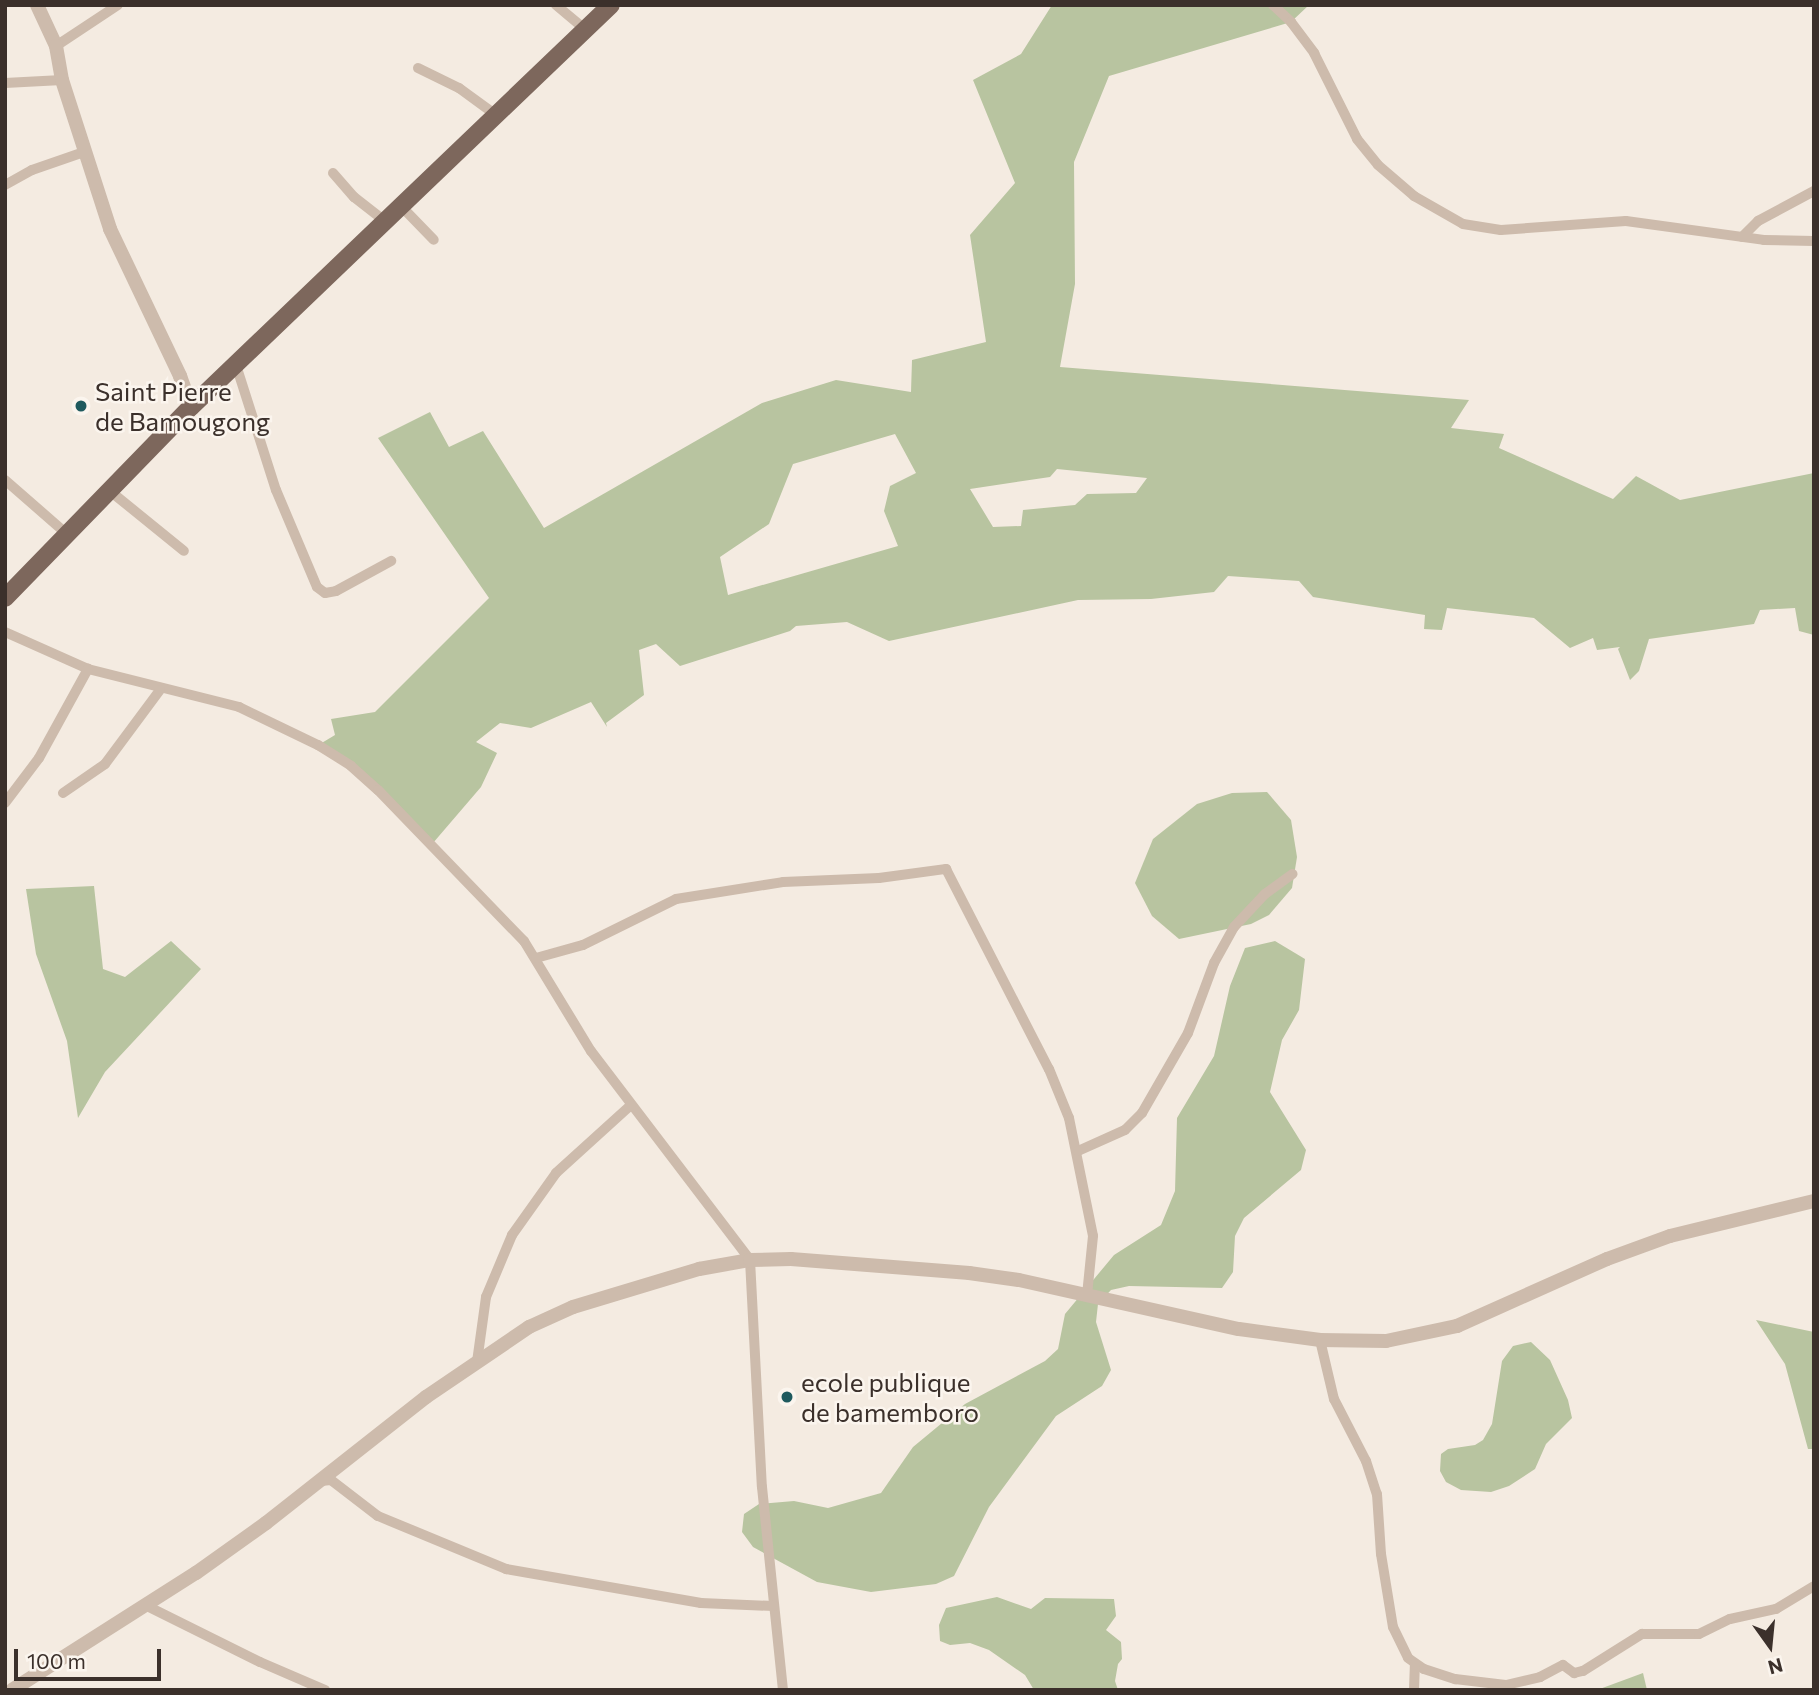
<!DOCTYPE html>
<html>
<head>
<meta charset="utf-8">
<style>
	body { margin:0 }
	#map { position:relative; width:1819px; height:1695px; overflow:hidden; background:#f4ebe1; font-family:Commissioner,sans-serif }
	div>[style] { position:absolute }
	.green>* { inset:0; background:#b8c4a0 }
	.minor>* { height:10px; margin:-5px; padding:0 5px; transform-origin:5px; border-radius:5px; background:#cdbbac }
	.tertiary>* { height:14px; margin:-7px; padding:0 7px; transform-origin:7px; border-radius:7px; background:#cdbbac }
	.primary>* { height:18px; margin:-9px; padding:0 9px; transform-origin:9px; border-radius:9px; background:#7d675c }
	.dots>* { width:19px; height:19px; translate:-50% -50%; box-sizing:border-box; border:4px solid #fbf5ee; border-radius:50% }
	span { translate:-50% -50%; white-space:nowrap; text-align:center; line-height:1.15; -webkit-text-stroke:5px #fbf5ee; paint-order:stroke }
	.poi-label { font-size:26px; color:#3b302b }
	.left { translate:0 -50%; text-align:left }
	.frame { position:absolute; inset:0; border:7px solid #3b302b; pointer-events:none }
	.north { position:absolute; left:1735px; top:1611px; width:70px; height:70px; -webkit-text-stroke:5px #fbf5ee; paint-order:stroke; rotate:165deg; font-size:19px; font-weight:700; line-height:28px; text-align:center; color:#3b302b }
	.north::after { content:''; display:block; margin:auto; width:24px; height:32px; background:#3b302b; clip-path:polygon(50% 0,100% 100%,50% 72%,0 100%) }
	.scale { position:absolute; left:14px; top:1649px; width:147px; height:32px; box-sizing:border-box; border:4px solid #3b302b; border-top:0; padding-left:9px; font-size:21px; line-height:24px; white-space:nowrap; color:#3b302b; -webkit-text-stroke:5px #fbf5ee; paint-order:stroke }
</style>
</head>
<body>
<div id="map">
	<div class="green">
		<div style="clip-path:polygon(evenodd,1052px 5px,1309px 5px,1291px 22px,1109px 76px,1074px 162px,1075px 284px,1060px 367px,1469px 400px,1451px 428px,1504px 434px,1499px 448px,1613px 499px,1636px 476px,1680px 500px,1814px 473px,1814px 635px,1799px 631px,1795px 608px,1760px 610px,1754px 624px,1649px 639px,1639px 671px,1630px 680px,1618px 649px,1620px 647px,1597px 650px,1593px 638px,1570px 648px,1534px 618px,1447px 608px,1442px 630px,1424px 629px,1425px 615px,1313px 597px,1299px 581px,1228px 576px,1214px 592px,1151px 599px,1078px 600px,889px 641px,847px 622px,796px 626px,790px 631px,680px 666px,656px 644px,639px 650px,644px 695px,606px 723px,607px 727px,591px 702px,531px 728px,500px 723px,476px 742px,497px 753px,481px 787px,433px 843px,320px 744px,335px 735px,331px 719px,375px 712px,489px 598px,378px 438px,430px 412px,449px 447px,483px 431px,544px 528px,762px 403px,836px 380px,911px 392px,912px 360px,986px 342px,970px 235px,1015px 183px,973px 80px,1021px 54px,1052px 5px,895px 434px,916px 473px,890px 486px,884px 511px,898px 546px,728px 595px,720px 557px,769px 524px,793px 464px,895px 434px,1052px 5px,1057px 469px,1147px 478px,1136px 493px,1087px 494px,1075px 505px,1023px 510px,1021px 526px,993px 527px,970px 489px,1050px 477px,1057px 469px)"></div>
		<div style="clip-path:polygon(1267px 792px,1291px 820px,1297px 857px,1292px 888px,1269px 915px,1251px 924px,1179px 939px,1152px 916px,1135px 883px,1153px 839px,1197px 804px,1232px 793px)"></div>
		<div style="clip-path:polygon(94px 886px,103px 969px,125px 977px,171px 941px,201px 969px,105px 1072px,78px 1118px,67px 1041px,36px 954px,26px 889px)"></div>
		<div style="clip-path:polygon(1275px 941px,1305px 959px,1299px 1010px,1282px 1040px,1270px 1092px,1306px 1150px,1301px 1170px,1244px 1218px,1235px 1236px,1233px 1272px,1222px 1288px,1129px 1286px,1111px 1290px,1098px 1304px,1096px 1322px,1111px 1370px,1102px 1386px,1056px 1416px,989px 1507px,954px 1576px,936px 1584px,871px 1592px,817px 1582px,753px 1547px,742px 1532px,744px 1514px,759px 1504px,794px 1501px,828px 1508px,881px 1493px,913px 1447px,965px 1404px,1045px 1361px,1058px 1349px,1065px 1314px,1114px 1255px,1161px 1225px,1175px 1191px,1177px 1118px,1214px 1056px,1230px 986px,1245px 948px)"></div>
		<div style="clip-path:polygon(1756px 1320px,1814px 1332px,1814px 1449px,1808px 1449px,1785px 1364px)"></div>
		<div style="clip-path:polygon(1531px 1342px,1550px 1360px,1568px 1400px,1572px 1418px,1546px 1444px,1535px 1469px,1509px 1486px,1491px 1492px,1461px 1490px,1446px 1482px,1440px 1471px,1441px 1454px,1448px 1449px,1475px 1445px,1483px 1440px,1492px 1424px,1502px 1361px,1513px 1346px)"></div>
		<div style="clip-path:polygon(997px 1597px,1031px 1609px,1045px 1598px,1114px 1599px,1116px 1616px,1106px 1630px,1121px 1642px,1122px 1659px,1118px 1664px,1115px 1681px,1118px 1690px,1034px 1690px,1025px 1675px,989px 1650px,970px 1643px,950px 1645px,940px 1641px,939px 1625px,946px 1608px)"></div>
		<div style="clip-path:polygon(1643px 1673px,1647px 1690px,1597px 1690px)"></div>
	</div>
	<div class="minor">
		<div style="left:556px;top:5px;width:38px;rotate:40deg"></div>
		<div style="left:1273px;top:5px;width:25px;rotate:43deg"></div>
		<div style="left:1291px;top:22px;width:39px;rotate:53deg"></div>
		<div style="left:1314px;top:53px;width:96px;rotate:63.4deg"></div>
		<div style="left:1357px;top:139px;width:33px;rotate:51deg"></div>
		<div style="left:1378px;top:165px;width:48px;rotate:40.7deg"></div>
		<div style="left:1414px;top:196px;width:56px;rotate:29.7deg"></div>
		<div style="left:1463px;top:224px;width:38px;rotate:9deg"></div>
		<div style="left:1501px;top:230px;width:125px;rotate:-4.1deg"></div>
		<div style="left:1626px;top:221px;width:139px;rotate:7.8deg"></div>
		<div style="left:1764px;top:240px;width:50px;rotate:1.1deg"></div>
		<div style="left:56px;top:46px;width:74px;rotate:-33.5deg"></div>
		<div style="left:418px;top:68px;width:46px;rotate:26deg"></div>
		<div style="left:459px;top:88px;width:46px;rotate:36.1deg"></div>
		<div style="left:5px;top:83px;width:57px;rotate:-3deg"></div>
		<div style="left:333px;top:173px;width:32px;rotate:49deg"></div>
		<div style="left:354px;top:197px;width:39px;rotate:38deg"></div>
		<div style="left:5px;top:185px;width:31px;rotate:-29deg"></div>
		<div style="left:32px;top:170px;width:55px;rotate:-19.1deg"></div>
		<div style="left:401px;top:206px;width:47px;rotate:45.9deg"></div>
		<div style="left:1742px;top:237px;width:23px;rotate:-45deg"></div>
		<div style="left:1758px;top:221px;width:64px;rotate:-28.2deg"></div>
		<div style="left:236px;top:365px;width:131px;rotate:72.3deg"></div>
		<div style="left:276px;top:490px;width:105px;rotate:67.1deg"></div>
		<div style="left:317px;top:587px;width:10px;rotate:37deg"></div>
		<div style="left:325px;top:593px;width:11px;rotate:-10deg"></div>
		<div style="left:336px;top:591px;width:63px;rotate:-28.6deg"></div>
		<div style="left:5px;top:480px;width:82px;rotate:41.1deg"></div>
		<div style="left:110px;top:491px;width:95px;rotate:39deg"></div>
		<div style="left:5px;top:632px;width:91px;rotate:24deg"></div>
		<div style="left:88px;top:669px;width:156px;rotate:14.1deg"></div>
		<div style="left:239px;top:707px;width:88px;rotate:25.7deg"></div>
		<div style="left:318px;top:745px;width:39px;rotate:32deg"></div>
		<div style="left:351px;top:766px;width:36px;rotate:42deg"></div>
		<div style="left:378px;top:790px;width:210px;rotate:46deg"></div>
		<div style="left:524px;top:941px;width:129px;rotate:58.7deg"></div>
		<div style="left:591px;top:1051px;width:263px;rotate:52.7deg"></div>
		<div style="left:750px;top:1260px;width:227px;rotate:87deg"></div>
		<div style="left:762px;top:1487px;width:204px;rotate:84.1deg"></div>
		<div style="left:63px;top:793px;width:51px;rotate:-34.6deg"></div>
		<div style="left:105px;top:764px;width:92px;rotate:-53.4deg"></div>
		<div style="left:5px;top:803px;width:56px;rotate:-52.9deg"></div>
		<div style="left:39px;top:758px;width:102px;rotate:-61.2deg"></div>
		<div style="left:536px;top:958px;width:49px;rotate:-15.5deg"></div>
		<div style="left:583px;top:945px;width:104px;rotate:-26.3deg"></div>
		<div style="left:676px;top:899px;width:108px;rotate:-9deg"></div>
		<div style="left:783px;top:882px;width:96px;rotate:-2.4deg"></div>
		<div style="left:879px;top:878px;width:68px;rotate:-7.7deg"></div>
		<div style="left:946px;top:869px;width:225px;rotate:62.8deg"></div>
		<div style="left:1049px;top:1069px;width:53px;rotate:67.8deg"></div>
		<div style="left:1069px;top:1118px;width:120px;rotate:78.5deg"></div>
		<div style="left:1093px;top:1236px;width:59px;rotate:95.8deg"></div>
		<div style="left:1078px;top:1151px;width:51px;rotate:-24.1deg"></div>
		<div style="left:1125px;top:1130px;width:24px;rotate:-45deg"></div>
		<div style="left:1142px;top:1113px;width:92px;rotate:-60.1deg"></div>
		<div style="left:1188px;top:1033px;width:75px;rotate:-69.6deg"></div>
		<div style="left:1214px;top:963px;width:41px;rotate:-60.9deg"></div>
		<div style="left:1234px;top:927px;width:45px;rotate:-46.8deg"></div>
		<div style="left:1265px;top:894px;width:34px;rotate:-36deg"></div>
		<div style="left:1320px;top:1340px;width:61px;rotate:76.7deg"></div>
		<div style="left:1334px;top:1399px;width:70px;rotate:62.7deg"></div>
		<div style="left:1366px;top:1461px;width:35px;rotate:72deg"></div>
		<div style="left:1377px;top:1494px;width:60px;rotate:86.2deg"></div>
		<div style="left:1381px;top:1554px;width:74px;rotate:80.7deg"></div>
		<div style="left:1393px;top:1627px;width:34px;rotate:64deg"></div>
		<div style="left:1408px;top:1658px;width:19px;rotate:35deg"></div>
		<div style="left:1424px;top:1669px;width:33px;rotate:18deg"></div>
		<div style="left:1455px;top:1679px;width:51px;rotate:6.7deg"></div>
		<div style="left:1506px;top:1685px;width:35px;rotate:-13deg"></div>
		<div style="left:1540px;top:1677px;width:26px;rotate:-28deg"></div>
		<div style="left:1563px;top:1665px;width:14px;rotate:36deg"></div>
		<div style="left:1574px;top:1673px;width:9px;rotate:-13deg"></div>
		<div style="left:1583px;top:1671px;width:70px;rotate:-32.1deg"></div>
		<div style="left:1642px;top:1634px;width:57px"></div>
		<div style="left:1699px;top:1634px;width:34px;rotate:-26deg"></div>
		<div style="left:1730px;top:1619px;width:47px;rotate:-12.3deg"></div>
		<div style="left:1776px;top:1609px;width:44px;rotate:-31.2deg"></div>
		<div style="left:477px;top:1362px;width:66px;rotate:-82.1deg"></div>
		<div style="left:486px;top:1297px;width:67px;rotate:-67.2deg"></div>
		<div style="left:512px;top:1235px;width:76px;rotate:-54.6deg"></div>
		<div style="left:556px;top:1173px;width:101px;rotate:-42.2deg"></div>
		<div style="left:321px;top:1481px;width:10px;rotate:-6deg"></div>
		<div style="left:331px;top:1480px;width:59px;rotate:37.5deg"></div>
		<div style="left:378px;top:1516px;width:139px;rotate:22.5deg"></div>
		<div style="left:506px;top:1569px;width:198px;rotate:9.9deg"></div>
		<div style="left:701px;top:1603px;width:73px;rotate:2.4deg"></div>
		<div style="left:147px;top:1606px;width:126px;rotate:26.4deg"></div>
		<div style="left:260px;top:1662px;width:71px;rotate:23.3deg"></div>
		<div style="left:1414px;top:1690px;width:26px;rotate:-88deg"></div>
	</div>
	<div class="tertiary">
		<div style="left:37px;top:5px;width:45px;rotate:65.1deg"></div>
		<div style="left:56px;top:46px;width:35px;rotate:80deg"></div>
		<div style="left:62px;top:80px;width:157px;rotate:72.1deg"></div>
		<div style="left:110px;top:229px;width:163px;rotate:64.5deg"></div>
		<div style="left:180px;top:376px;width:33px;rotate:70deg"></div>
		<div style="left:12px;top:1690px;width:218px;rotate:-32.5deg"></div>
		<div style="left:196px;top:1573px;width:86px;rotate:-35.5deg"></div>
		<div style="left:266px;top:1523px;width:204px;rotate:-38.2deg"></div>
		<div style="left:426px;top:1397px;width:125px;rotate:-34.2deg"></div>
		<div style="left:529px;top:1327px;width:48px;rotate:-24.4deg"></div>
		<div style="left:573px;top:1307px;width:132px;rotate:-16.8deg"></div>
		<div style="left:699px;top:1269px;width:52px;rotate:-10deg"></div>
		<div style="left:750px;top:1260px;width:41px;rotate:-1.4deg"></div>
		<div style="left:791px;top:1259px;width:179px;rotate:4.5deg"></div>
		<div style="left:969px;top:1273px;width:50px;rotate:8deg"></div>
		<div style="left:1019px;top:1280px;width:225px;rotate:12.6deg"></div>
		<div style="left:1239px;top:1329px;width:82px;rotate:7.7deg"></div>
		<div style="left:1320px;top:1340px;width:66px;rotate:0.9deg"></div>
		<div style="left:1386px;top:1341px;width:73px;rotate:-11.9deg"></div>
		<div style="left:1457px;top:1326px;width:164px;rotate:-24.1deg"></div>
		<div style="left:1607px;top:1259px;width:67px;rotate:-20.1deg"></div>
		<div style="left:1670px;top:1236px;width:148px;rotate:-13.7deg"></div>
	</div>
	<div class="primary">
		<div style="left:5px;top:598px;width:267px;rotate:-45.8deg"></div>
		<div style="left:191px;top:407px;width:581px;rotate:-43.75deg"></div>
	</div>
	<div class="dots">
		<div style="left:81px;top:406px;background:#1f5a5e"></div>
		<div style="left:787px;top:1397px;background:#1f5a5e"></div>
	</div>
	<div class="poi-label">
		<span class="left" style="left:95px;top:406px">Saint Pierre<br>de Bamougong</span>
		<span class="left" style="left:801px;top:1397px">ecole publique<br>de bamemboro</span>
	</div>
	<div class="frame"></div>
	<div class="north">N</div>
	<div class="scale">100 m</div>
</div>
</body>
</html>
